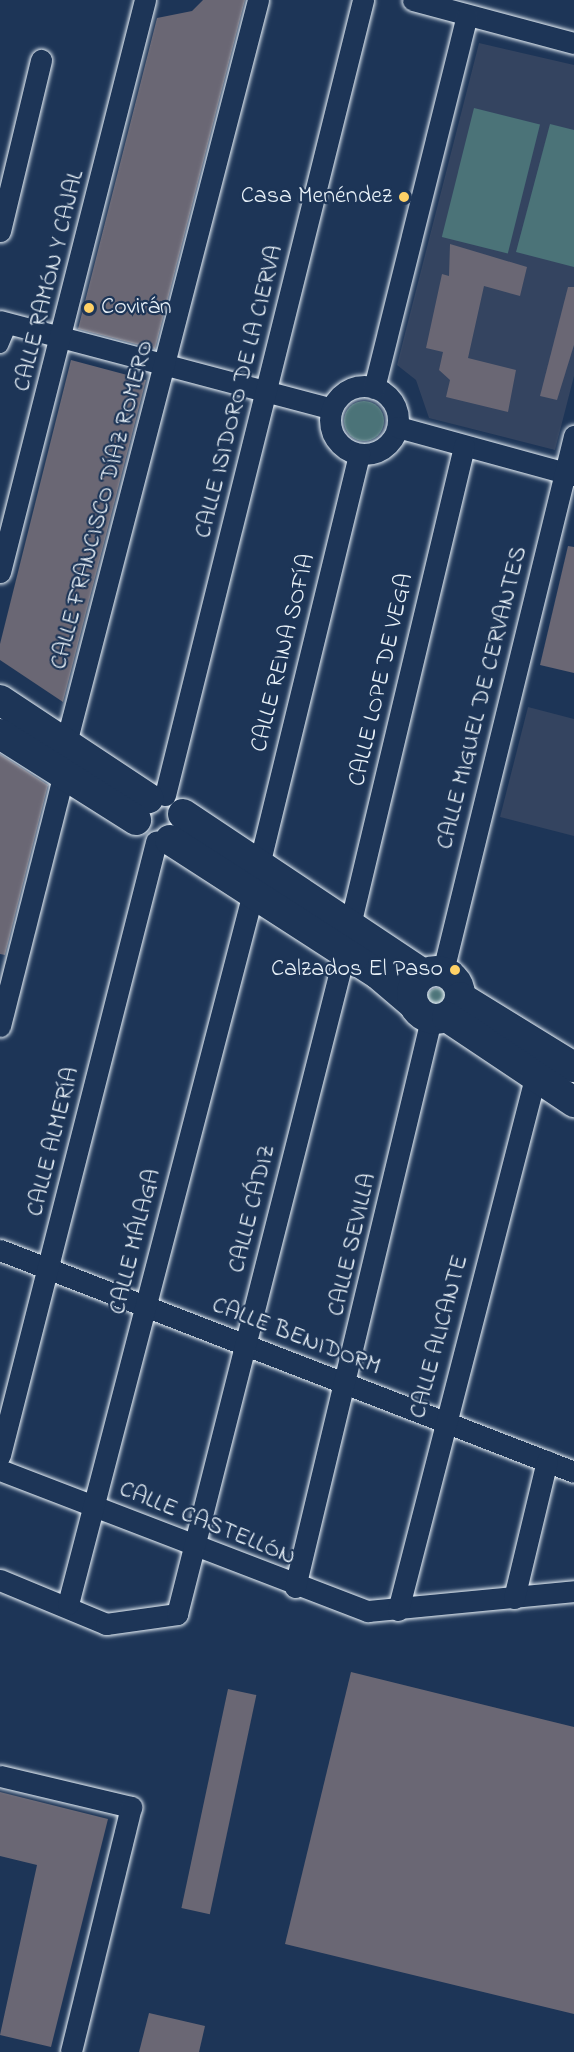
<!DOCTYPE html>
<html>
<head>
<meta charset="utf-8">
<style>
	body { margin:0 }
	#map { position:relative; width:574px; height:2052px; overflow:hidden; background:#1d3557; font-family:"Indie Flower",sans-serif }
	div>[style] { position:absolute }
	.built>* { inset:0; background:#344460 }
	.green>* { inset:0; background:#4b7378; transform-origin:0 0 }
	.round { border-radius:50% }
	.building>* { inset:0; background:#6a6774; transform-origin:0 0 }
	.roads { filter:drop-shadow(0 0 2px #e8f1f8) drop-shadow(0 0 2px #e8f1f8) }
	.pedestrian>* { height:16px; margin:-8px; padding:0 8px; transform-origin:8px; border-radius:8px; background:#1d3557 }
	.minor>* { height:21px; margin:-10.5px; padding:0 10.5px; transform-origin:10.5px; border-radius:10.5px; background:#1d3557 }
	.minor>.ring { margin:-10.5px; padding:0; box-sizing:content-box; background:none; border:21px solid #1d3557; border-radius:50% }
	.secondary>* { height:30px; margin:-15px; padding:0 15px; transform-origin:15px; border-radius:15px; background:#1d3557 }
	.secondary>.ring { margin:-15px; padding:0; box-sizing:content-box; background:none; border:30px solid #1d3557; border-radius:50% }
	.dots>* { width:16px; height:16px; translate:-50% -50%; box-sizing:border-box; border:3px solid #1d3557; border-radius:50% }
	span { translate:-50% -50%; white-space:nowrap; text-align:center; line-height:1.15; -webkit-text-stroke:4.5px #1d3557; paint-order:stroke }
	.poi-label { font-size:24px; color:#e8f1f8 }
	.right { translate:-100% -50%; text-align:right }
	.left { translate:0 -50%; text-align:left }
	.street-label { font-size:24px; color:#e8f1f8 }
</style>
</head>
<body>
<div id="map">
	<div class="built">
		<div style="clip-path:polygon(479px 43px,574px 65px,574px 376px,555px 450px,429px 418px,416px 380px,397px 365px)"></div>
		<div style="clip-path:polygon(528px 707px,574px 719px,574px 836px,500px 817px)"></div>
	</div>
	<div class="green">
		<div style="left:474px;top:108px;width:68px;height:133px;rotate:14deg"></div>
		<div style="clip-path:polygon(550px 124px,574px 130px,574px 267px,516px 252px)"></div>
		<div class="round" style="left:344px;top:401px;width:40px;height:40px"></div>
		<div class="round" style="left:427px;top:988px;width:20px;height:20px"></div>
	</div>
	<div class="building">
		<div style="clip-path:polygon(203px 0,245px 0,155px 349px,78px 329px,157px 18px,192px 11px)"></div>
		<div style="clip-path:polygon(450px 244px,527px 267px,520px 296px,484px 286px,468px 358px,516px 370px,508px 412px,446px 397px,450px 380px,439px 370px,443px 352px,426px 348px,442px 274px,449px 276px)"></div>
		<div style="clip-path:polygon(568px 287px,574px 287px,574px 345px,557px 400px,540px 396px)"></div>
		<div style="clip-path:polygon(71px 360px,146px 380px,63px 702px,0 660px,0 644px)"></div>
		<div style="clip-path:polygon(568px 546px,574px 547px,574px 673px,540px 665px)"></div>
		<div style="clip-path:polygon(0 754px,48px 785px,5px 955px,0 954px)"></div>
		<div style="clip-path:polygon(351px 1672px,574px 1727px,574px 2014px,285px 1944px)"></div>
		<div style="left:228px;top:1689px;width:29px;height:224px;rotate:12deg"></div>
		<div style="clip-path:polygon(0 1792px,108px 1819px,51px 2047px,0 2035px,37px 1865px,0 1856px)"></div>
		<div style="clip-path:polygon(149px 2013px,205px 2026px,199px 2052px,139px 2052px)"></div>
	</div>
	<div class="roads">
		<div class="pedestrian">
			<div style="left:0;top:345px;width:23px;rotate:-67deg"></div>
		</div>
		<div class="minor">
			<div style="left:413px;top:0;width:167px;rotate:15deg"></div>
			<div style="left:0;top:231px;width:176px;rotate:-76.5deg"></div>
			<div style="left:0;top:321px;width:343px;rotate:14.8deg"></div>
			<div class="ring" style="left:330px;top:386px;width:47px;height:47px"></div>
			<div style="left:374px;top:388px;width:383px;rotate:-76deg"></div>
			<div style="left:398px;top:427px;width:182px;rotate:15.3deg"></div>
			<div style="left:0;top:572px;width:590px;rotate:-75.78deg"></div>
			<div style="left:66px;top:743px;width:767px;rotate:-75.51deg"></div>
			<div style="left:165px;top:795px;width:819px;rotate:-76.01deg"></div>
			<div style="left:259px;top:865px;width:423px;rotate:-76.3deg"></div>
			<div style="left:350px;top:925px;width:492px;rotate:-76.6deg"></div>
			<div style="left:443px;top:971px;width:551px;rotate:-76.24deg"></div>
			<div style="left:0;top:1026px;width:261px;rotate:-75.8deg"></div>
			<div style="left:0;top:1250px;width:615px;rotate:21.14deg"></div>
			<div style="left:0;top:1455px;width:633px;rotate:-75.72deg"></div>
			<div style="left:0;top:1470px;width:394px;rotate:21deg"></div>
			<div style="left:368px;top:1611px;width:207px;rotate:-5.5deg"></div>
			<div style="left:0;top:1580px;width:115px;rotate:22.5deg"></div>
			<div style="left:106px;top:1624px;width:72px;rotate:-8deg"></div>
			<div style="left:177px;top:1614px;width:680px;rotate:-75.78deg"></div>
			<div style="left:295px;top:1587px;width:584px;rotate:-76.53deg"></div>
			<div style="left:514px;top:1598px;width:141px;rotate:-76.5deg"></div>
			<div style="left:68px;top:1604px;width:735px;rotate:-75.42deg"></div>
			<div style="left:398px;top:1610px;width:549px;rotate:-75.56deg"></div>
			<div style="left:0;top:1776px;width:135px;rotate:13.3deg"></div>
			<div style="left:131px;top:1807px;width:252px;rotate:103.8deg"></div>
		</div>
		<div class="secondary">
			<div style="left:0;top:700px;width:178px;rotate:33.5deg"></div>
			<div style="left:0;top:734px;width:161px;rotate:32.3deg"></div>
			<div style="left:183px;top:814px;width:288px;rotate:33.7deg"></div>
			<div style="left:170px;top:840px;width:247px;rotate:32.8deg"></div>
			<div style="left:378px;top:974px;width:46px;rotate:40.6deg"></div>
			<div class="ring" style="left:412px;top:971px;width:18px;height:18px"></div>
			<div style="left:460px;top:997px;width:134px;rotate:31.6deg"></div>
			<div style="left:447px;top:1017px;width:153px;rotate:33.8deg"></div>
		</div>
	</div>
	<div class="dots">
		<div style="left:404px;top:197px;background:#ffd166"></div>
		<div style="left:89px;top:308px;background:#ffd166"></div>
		<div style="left:455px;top:970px;background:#ffd166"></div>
	</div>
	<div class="poi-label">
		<span class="right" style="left:392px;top:197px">Casa Menéndez</span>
		<span class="left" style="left:101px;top:308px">Covirán</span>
		<span class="right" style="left:443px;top:970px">Calzados El Paso</span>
	</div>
	<div class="street-label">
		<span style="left:50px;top:281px;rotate:-76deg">CALLE RAMÓN Y CAJAL</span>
		<span style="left:240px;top:392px;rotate:-76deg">CALLE ISIDORO DE LA CIERVA</span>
		<span style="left:103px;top:505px;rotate:-75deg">CALLE FRANCISCO DÍAZ ROMERO</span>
		<span style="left:284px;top:653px;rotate:-76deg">CALLE REINA SOFÍA</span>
		<span style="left:382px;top:680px;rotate:-77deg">CALLE LOPE DE VEGA</span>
		<span style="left:483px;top:698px;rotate:-76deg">CALLE MIGUEL DE CERVANTES</span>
		<span style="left:54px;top:1142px;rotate:-76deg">CALLE ALMERÍA</span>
		<span style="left:253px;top:1209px;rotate:-76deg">CALLE CÁDIZ</span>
		<span style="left:136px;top:1242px;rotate:-76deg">CALLE MÁLAGA</span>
		<span style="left:353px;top:1245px;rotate:-77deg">CALLE SEVILLA</span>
		<span style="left:296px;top:1337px;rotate:21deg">CALLE BENIDORM</span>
		<span style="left:440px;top:1337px;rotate:-75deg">CALLE ALICANTE</span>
		<span style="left:207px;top:1524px;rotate:22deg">CALLE CASTELLÓN</span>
	</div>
</div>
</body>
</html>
